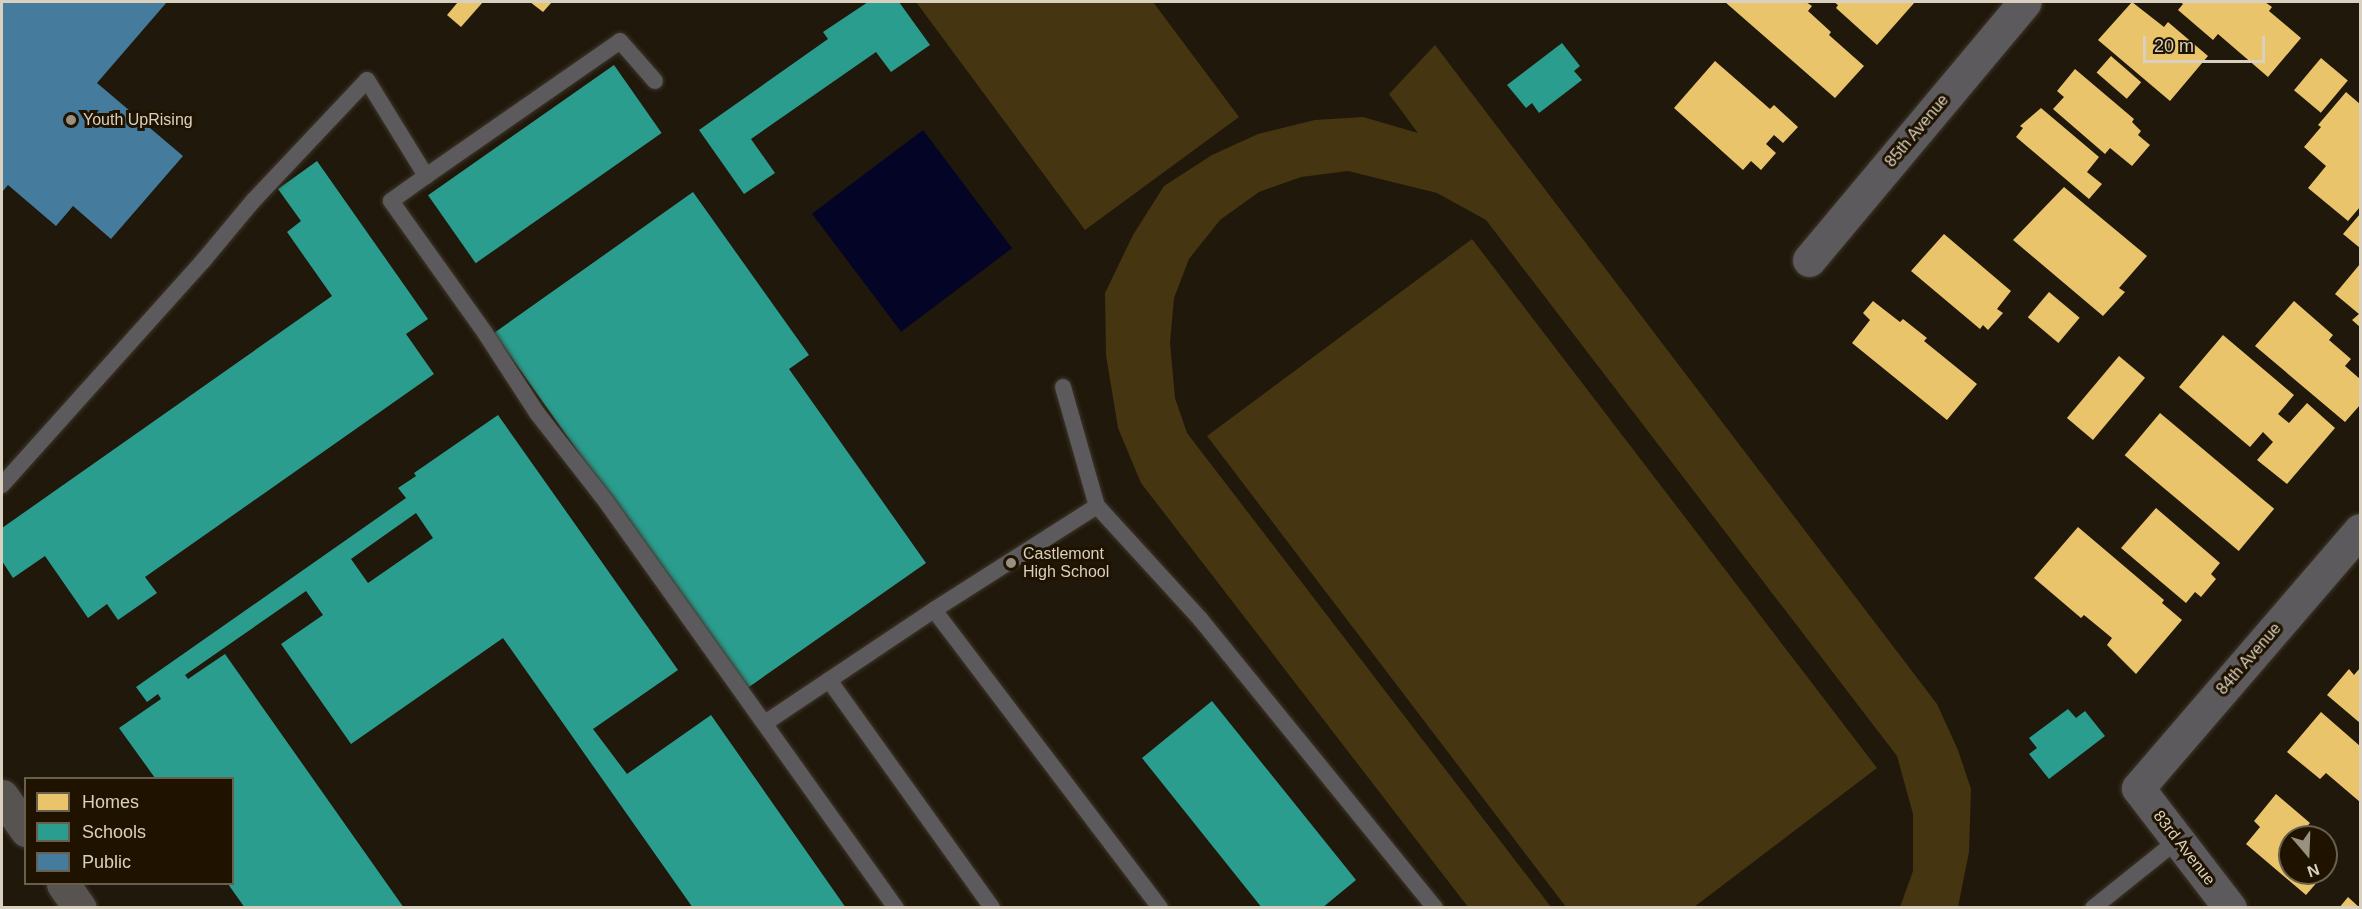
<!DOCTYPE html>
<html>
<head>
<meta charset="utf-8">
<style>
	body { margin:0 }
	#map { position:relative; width:2362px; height:909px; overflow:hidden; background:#20180a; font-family:Arial,sans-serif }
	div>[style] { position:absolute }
	.green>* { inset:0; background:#453511 }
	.water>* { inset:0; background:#030426; transform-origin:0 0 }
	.homes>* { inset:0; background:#e9c46a; transform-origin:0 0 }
	.schools>* { inset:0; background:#2a9d8f; transform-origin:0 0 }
	.public>* { inset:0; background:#457b9d }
	.roads { filter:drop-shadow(0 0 2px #3c3529) drop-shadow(0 0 2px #3c3529) }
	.service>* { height:16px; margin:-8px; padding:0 8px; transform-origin:8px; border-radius:8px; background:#5c5a5c }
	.minor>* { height:33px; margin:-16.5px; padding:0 16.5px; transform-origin:16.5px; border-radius:16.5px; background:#5c5a5c }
	.secondary>* { height:33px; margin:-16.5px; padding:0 16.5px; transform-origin:16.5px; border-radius:16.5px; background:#565350 }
	.dots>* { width:16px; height:16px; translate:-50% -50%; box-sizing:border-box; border:3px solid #1f1300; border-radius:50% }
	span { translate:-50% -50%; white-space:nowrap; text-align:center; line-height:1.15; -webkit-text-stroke:6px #1f1300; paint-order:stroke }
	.poi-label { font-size:16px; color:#d9d0c0 }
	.left { translate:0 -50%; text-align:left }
	.street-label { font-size:16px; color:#d9d0c0 }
	.frame { position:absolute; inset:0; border:3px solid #d9d0c0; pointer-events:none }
	.legend { position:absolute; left:24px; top:777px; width:210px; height:108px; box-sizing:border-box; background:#1f1300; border:2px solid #695f4d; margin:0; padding:8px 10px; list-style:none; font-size:18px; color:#d9d0c0 }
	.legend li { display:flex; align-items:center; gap:12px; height:30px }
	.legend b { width:30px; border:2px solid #695f4d }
	.north { position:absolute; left:2278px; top:825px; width:60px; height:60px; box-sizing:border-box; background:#1f1300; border:2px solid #695f4d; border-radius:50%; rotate:161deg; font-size:16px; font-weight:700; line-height:24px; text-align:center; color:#d9d0c0 }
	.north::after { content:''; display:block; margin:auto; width:21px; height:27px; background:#989080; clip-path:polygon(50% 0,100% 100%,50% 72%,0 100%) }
	.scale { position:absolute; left:2143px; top:36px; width:122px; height:27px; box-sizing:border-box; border:3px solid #d9d0c0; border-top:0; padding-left:8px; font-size:18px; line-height:21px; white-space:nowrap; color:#d9d0c0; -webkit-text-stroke:4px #1f1300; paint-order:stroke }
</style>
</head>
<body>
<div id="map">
	<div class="green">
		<div style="clip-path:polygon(916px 2px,1153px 2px,1239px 117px,1085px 230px)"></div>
		<div style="clip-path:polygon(1435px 45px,1937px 704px,1958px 750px,1971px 789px,1969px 852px,1958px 907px,1900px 907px,1913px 871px,1913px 814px,1897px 756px,1486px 220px,1437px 193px,1348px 171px,1301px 177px,1259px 192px,1220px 220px,1189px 259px,1174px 298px,1170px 343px,1175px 398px,1187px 433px,1551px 907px,1468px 907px,1141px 483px,1118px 428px,1106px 355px,1105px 293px,1133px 235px,1164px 186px,1212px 155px,1258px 134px,1315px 120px,1363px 117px,1418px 133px,1389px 94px)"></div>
		<div style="clip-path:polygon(1472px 239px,1877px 768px,1694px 907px,1566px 907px,1207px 436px)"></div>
	</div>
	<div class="water">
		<div style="left:923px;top:130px;width:148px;height:139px;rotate:53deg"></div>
	</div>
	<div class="homes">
		<div style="clip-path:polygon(458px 2px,483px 2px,461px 27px,447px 15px)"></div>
		<div style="clip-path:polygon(530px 2px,552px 2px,543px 12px)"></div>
		<div style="clip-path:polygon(1725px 2px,1806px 2px,1812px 6px,1808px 11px,1831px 32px,1829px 35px,1864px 66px,1835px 98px)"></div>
		<div style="clip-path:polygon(1834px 2px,1915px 2px,1877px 45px,1836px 8px,1838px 5px)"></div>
		<div style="clip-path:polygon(2132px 2px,2164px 27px,2168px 22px,2208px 56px,2170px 101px,2098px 40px)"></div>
		<div style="clip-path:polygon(2180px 2px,2265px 2px,2272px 7px,2269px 11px,2301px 38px,2268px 77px,2218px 34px,2213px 40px,2178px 10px,2183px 4px)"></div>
		<div style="left:2111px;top:56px;width:40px;height:22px;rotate:41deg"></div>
		<div style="left:2321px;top:58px;width:35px;height:42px;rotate:40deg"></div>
		<div style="clip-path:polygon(1715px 61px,1770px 109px,1774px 105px,1798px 127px,1783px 143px,1774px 135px,1766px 144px,1776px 153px,1761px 170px,1751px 161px,1743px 170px,1674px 108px)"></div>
		<div style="clip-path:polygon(2075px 69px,2134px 119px,2132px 122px,2141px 131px,2138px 135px,2150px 145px,2132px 166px,2110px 148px,2105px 154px,2053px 109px,2064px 97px,2057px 91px)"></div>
		<div style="clip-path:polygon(2346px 92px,2360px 104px,2360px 207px,2348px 221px,2308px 188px,2326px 166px,2304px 147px,2321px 127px,2318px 125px)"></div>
		<div style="clip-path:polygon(2041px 108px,2099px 157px,2087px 172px,2102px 184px,2089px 199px,2016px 137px,2023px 128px,2020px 126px)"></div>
		<div style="clip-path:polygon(2064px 187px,2147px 256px,2119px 288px,2125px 292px,2103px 316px,2013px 240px)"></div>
		<div style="clip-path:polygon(2360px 214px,2360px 248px,2343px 234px)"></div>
		<div style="clip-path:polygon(1944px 234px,2011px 291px,1997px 309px,2003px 313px,1988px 330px,1983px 325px,1980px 329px,1911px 271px)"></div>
		<div style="clip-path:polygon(2360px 264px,2360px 327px,2352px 320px,2359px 314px,2335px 294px)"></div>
		<div style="left:2049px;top:292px;width:40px;height:33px;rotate:40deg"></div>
		<div style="clip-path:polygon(1873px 301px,1900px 322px,1903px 319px,1927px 338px,1924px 341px,1977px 384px,1947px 420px,1852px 343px,1870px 320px,1863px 313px)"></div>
		<div style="clip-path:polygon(2294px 301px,2333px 335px,2329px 340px,2351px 359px,2345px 366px,2360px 379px,2360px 405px,2345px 422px,2255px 346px)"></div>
		<div style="clip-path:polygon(2223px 335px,2294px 395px,2278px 414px,2289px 423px,2307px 403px,2335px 428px,2287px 484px,2257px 460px,2273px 442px,2263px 432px,2250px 447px,2179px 387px)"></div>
		<div style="left:2119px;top:356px;width:34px;height:81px;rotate:40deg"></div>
		<div style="left:2160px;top:413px;width:149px;height:55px;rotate:40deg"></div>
		<div style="clip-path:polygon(2156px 508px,2220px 563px,2211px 574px,2216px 579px,2201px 597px,2195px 592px,2186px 603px,2121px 548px)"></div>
		<div style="clip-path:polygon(2078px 527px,2164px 600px,2162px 603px,2182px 620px,2136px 674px,2107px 645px,2112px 638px,2084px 615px,2081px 618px,2034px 578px)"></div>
		<div style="clip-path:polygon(2360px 668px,2360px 723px,2327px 695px,2349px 669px,2354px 675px)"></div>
		<div style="clip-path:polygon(2321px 712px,2360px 746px,2360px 802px,2326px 773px,2320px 779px,2287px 752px)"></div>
		<div style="clip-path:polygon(2276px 794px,2310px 823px,2300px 834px,2303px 837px,2290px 837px,2290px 873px,2325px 873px,2306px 895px,2246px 844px,2260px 827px,2254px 821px)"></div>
		<div style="clip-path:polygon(2348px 897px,2360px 908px,2339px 908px)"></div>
	</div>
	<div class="schools">
		<div style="clip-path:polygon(868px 2px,899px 2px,930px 45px,891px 72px,876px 52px,751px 139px,775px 173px,744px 194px,699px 130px,828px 39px,823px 32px)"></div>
		<div style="clip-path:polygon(1562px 43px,1580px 66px,1574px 71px,1582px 80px,1539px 113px,1532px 103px,1526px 108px,1507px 85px)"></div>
		<div style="left:614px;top:65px;width:83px;height:227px;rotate:55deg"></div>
		<div style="clip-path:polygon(317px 161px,428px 319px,406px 334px,434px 374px,145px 577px,157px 593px,118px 620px,107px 604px,88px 618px,45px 556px,13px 578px,2px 561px,2px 528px,332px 296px,287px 232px,301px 221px,278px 189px)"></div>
		<div style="clip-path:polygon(693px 192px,809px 355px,789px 369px,926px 563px,746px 689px,494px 333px)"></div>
		<div style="clip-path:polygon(evenodd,498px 415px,678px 670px,593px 729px,627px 774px,711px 715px,846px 908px,693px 908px,503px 638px,351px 744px,281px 644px,323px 615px,306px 591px,185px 675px,188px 679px,225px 654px,404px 908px,245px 908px,228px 884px,232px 884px,232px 778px,155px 778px,119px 728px,161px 699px,158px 694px,147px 702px,136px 687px,406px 498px,398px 488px,416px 476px,414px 473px,498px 415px,416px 513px,433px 538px,368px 583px,351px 559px,416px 513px)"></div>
		<div style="clip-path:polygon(1212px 701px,1356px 880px,1322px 908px,1262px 908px,1142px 758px)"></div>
		<div style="clip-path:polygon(2068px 709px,2076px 718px,2085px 711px,2105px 736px,2049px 779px,2029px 754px,2037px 748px,2029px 738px)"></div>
	</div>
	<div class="public">
		<div style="clip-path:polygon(2px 2px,167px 2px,97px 83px,183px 156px,111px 239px,73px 206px,56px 226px,8px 185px,2px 192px)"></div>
	</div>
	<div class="roads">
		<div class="service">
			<div style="left:426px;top:176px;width:236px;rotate:-34.8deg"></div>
			<div style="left:620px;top:41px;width:53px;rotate:48.8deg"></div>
			<div style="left:1063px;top:387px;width:124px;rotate:74.1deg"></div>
			<div style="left:1097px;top:506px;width:193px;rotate:147.5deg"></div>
			<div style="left:934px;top:610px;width:374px;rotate:52.8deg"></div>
			<div style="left:2px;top:485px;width:301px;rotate:-48.1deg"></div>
			<div style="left:203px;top:261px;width:78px;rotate:-50.2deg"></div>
			<div style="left:253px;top:201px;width:166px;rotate:-46.7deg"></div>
			<div style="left:367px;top:80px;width:113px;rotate:58.4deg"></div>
			<div style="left:426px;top:176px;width:43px;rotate:144.5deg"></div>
			<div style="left:391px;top:201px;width:162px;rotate:54.5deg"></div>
			<div style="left:485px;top:333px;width:95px;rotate:57deg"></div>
			<div style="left:537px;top:413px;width:114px;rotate:52.1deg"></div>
			<div style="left:607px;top:503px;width:498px;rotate:54.5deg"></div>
			<div style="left:1097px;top:506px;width:154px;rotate:47.6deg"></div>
			<div style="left:1201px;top:620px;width:371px;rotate:50.9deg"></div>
			<div style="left:829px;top:680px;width:280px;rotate:54.4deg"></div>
			<div style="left:765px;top:723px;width:203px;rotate:-33.8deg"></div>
			<div style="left:2093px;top:908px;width:109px;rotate:-38.7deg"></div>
		</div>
		<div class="minor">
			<div style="left:1809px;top:260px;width:336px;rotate:-50.1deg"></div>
			<div style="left:2230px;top:908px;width:151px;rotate:-127.5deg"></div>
			<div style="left:2138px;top:788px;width:340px;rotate:-49.3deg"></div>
		</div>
		<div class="secondary">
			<div style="left:2px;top:796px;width:42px;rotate:54.8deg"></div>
			<div style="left:63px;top:884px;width:29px;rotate:55deg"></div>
		</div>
	</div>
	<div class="dots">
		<div style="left:71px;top:120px;background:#989080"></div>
		<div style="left:1011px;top:563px;background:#989080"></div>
	</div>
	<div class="poi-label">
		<span class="left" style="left:83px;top:120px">Youth UpRising</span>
		<span class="left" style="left:1023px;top:563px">Castlemont<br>High School</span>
	</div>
	<div class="street-label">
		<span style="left:1917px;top:131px;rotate:-50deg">85th Avenue</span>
		<span style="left:2249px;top:659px;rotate:-49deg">84th Avenue</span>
		<span style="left:2184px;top:848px;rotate:52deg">83rd Avenue</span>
	</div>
	<div class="frame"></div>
	<ul class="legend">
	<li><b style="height:16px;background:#e9c46a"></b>Homes</li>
	<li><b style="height:16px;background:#2a9d8f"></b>Schools</li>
	<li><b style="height:16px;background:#457b9d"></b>Public</li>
	</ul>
	<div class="north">N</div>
	<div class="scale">20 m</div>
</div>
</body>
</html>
